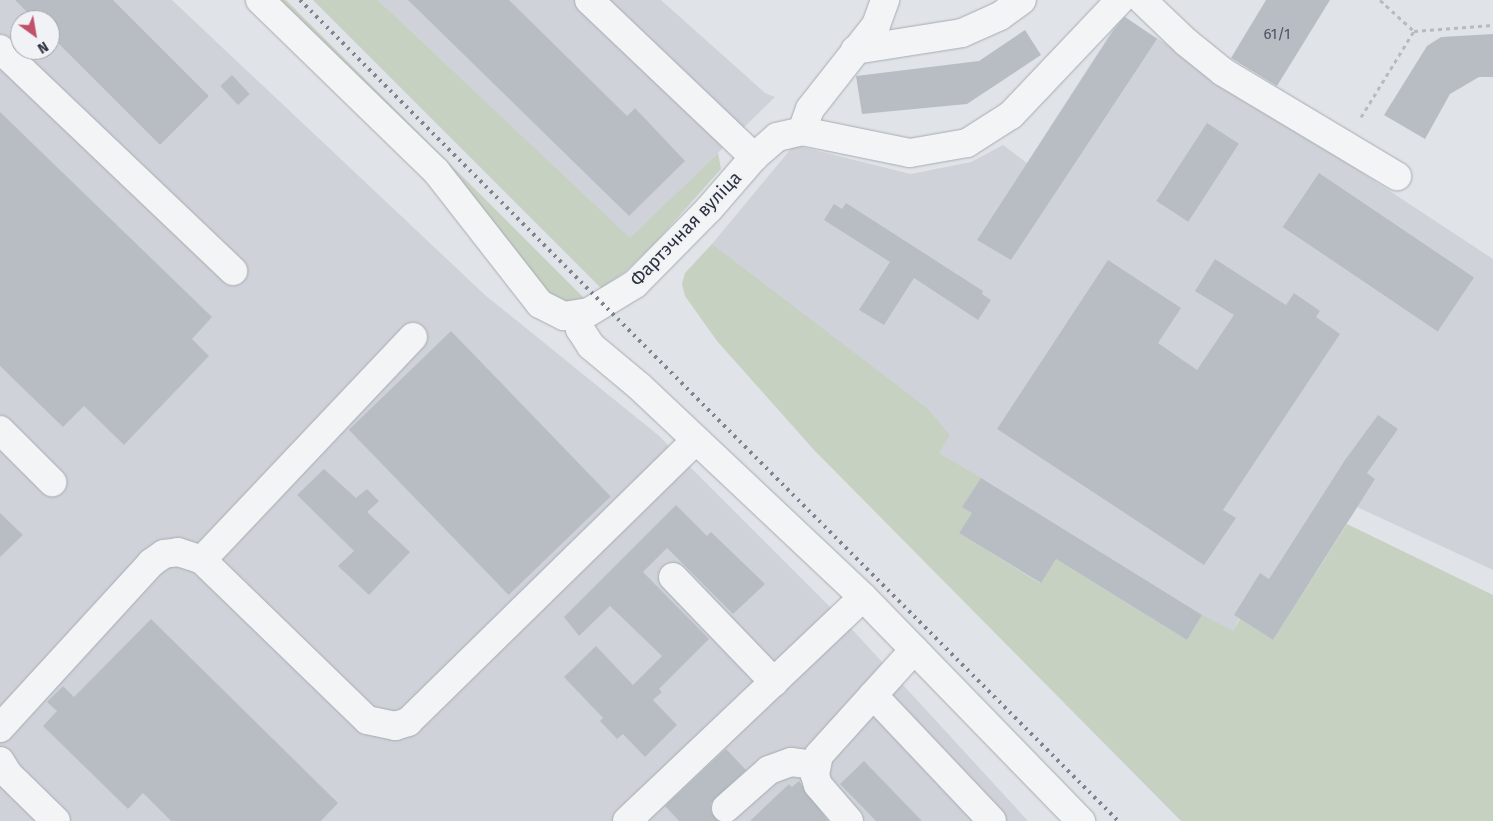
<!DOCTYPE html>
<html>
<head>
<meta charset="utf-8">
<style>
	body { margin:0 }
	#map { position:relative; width:1493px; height:821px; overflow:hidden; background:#e0e4e8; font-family:"Fira Sans",sans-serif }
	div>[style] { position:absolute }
	.built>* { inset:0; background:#cfd3d9 }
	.green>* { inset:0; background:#c7d1c2 }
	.building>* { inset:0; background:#b8bdc4; transform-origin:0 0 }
	.path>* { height:3px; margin-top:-1.5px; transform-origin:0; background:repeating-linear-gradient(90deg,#b7babf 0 4px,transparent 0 8px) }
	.roads { filter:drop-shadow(0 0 1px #a6abb2) drop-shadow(0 0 1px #a6abb2) }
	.minor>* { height:28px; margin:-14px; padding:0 14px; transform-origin:14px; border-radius:14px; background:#f3f4f6 }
	.rail>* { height:4px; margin-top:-2px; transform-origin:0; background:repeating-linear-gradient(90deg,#7b8490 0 2.5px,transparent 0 7.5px) }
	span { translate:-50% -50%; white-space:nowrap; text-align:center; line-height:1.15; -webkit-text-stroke:4.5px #f0f2f5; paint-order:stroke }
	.number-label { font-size:15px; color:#4e5560 }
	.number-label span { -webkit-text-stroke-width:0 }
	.street-label { font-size:18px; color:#2a323e }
	.north { position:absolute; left:10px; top:10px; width:50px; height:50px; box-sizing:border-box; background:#f0f2f5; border:1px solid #a1a5ac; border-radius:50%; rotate:148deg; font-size:14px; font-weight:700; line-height:20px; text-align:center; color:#2a323e }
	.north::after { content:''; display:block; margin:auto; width:18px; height:22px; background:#c15168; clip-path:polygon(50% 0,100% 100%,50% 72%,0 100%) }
</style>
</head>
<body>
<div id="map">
	<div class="built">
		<div style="clip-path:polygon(evenodd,0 0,172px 0,485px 295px,658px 435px,849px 626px,1028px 821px,0 821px,0 0,20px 20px,50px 20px,50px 50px,20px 50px,20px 20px)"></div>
		<div style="clip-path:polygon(378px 0,661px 0,765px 93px,775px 97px,630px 239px)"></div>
		<div style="clip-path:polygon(1122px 15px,1493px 259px,1493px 570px,1357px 507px,1273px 640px,1239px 619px,1233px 631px,1187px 640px,1056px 559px,1041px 583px,959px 533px,962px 507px,939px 453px,712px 244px,794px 145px,911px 174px,971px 162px,1003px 145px,1027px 163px)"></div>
	</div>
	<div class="green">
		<div style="clip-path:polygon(272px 0,286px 0,584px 298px,563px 303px,540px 288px)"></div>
		<div style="clip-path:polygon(313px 0,378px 0,630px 238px,718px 153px,721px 169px,655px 243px,625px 272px,601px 288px)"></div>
		<div style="clip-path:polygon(712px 244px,927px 408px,950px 435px,939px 453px,981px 478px,963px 507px,972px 513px,959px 533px,1040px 583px,1056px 559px,1187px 640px,1202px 615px,1233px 631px,1240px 619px,1273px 640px,1347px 524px,1493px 595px,1493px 821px,1181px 821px,814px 450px,717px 341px,685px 296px,682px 284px,685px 273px)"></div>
	</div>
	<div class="building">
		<div style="clip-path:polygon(15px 0,113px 0,209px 96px,160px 145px,50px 35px,50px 20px,35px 20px)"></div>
		<div style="clip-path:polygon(408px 0,509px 0,627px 116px,635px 108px,685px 161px,629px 216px)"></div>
		<div style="clip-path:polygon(1266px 0,1330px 0,1277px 86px,1231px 58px)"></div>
		<div style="clip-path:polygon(1125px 17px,1157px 39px,1011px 260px,977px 240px,1113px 31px)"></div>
		<div style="clip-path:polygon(1025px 30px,1041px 55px,967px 104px,862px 114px,856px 76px,979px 61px)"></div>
		<div style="clip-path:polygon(1493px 34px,1493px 77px,1479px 77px,1450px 94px,1425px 139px,1384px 115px,1427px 46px,1441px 37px)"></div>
		<div style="left:232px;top:75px;width:26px;height:16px;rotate:47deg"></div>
		<div style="clip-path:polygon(0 112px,212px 317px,192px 339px,209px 356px,124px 445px,84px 406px,63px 427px,0 366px)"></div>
		<div style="left:1207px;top:123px;width:38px;height:93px;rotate:33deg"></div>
		<div style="left:1319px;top:173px;width:187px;height:65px;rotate:34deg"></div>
		<div style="clip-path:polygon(846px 203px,983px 291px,982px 294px,991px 300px,978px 320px,914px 278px,884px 325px,859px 310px,890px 262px,824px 220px,834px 204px,842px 209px)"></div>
		<div style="clip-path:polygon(1215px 259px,1286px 305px,1294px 293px,1320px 311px,1316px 317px,1340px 334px,1223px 510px,1236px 518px,1204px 565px,997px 429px,1108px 260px,1181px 308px,1158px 343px,1197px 370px,1234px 315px,1195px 291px)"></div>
		<div style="left:451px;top:331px;width:230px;height:142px;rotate:46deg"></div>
		<div style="clip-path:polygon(1378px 415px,1398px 429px,1367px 473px,1375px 479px,1273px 640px,1234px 615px,1260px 573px,1269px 579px,1345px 460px)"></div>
		<div style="clip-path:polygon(324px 469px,356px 498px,367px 489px,379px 501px,367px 512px,410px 552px,369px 595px,338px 566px,354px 551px,297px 495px)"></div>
		<div style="clip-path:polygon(981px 478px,1202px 615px,1187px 640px,1056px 559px,1041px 583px,959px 533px,972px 513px,962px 507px)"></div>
		<div style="clip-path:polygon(676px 505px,707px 536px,711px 532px,765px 584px,733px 614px,667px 548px,643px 572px,709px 639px,659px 689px,662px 692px,653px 700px,677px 725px,645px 757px,623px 734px,617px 739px,600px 721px,603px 718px,564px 677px,596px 646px,633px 685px,662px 656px,610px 606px,579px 636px,564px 617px)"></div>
		<div style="clip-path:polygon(0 513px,23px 535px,0 557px)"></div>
		<div style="clip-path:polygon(151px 619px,338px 803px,321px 821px,171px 821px,143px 793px,128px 809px,43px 726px,57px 711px,47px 702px,63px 686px,74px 697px)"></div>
		<div style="clip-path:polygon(726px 749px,746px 770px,711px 803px,711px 812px,718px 821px,679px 821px,665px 806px)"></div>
		<div style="clip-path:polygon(864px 761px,922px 821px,876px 821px,840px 784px)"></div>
		<div style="clip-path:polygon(799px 781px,828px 821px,750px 821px,789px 784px,792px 787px)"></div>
	</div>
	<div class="path">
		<div style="left:1380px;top:0;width:46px;rotate:42.4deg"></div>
		<div style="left:1361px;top:117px;width:101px;rotate:-58.4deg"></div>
		<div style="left:1414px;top:31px;width:79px;rotate:-4.3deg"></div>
	</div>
	<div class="roads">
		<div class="minor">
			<div style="left:260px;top:0;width:245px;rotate:44.2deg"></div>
			<div style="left:436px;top:171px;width:169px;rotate:52deg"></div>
			<div style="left:540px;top:304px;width:27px;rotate:27deg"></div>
			<div style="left:564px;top:316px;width:25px;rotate:-9deg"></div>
			<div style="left:589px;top:312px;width:54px;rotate:-31.3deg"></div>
			<div style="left:635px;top:284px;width:105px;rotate:-45.4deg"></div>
			<div style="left:709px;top:209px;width:69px;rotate:-49.1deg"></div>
			<div style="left:754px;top:157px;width:30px;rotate:-41deg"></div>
			<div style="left:777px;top:137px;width:26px;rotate:-13deg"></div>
			<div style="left:802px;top:131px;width:110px;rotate:11.5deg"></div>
			<div style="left:910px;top:153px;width:58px;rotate:-10deg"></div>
			<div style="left:967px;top:143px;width:52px;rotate:-32.5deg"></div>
			<div style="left:1011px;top:115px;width:158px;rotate:-46.5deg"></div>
			<div style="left:589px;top:0;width:228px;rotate:43.6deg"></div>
			<div style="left:1142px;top:0;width:61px;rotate:43.7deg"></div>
			<div style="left:1186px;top:42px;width:48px;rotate:39deg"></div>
			<div style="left:1223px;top:72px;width:203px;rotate:30.9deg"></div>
			<div style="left:0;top:49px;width:322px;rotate:43.6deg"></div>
			<div style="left:855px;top:50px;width:108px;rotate:-9deg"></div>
			<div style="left:962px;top:33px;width:42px;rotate:-24.1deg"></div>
			<div style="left:1000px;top:16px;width:27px;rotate:-36deg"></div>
			<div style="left:802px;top:131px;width:23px;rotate:-70deg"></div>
			<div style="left:810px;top:109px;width:107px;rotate:-51.8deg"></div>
			<div style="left:876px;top:25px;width:27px;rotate:-70deg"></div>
			<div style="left:576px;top:315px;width:15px;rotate:74deg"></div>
			<div style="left:580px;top:329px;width:20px;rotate:57deg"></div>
			<div style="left:591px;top:346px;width:62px;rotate:39.8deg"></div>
			<div style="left:639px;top:386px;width:308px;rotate:43.3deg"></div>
			<div style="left:863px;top:597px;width:313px;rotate:45.8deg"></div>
			<div style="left:0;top:430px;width:74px;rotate:45deg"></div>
			<div style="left:202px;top:560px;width:307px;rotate:-46.6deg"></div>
			<div style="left:673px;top:577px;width:146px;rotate:46.1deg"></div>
			<div style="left:873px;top:695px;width:173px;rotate:46.6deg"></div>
			<div style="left:0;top:728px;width:224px;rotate:-47.5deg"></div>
			<div style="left:151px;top:563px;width:16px;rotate:-35deg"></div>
			<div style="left:164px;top:554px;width:14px;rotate:-8deg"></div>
			<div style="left:178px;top:552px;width:25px;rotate:18deg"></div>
			<div style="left:202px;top:560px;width:230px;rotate:44.1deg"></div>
			<div style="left:367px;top:720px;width:29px;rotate:12deg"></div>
			<div style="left:395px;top:726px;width:14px;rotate:-17deg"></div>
			<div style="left:408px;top:722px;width:403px;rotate:-44.4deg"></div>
			<div style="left:0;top:761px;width:15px;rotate:58deg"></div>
			<div style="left:8px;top:774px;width:67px;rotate:44.4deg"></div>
			<div style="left:726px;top:808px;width:57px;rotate:-41.5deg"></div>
			<div style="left:769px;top:770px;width:23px;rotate:-20deg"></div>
			<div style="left:791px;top:762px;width:25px;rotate:7deg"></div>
			<div style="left:627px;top:821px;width:325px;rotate:-43.5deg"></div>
			<div style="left:849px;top:821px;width:48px;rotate:-130.7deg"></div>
			<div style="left:818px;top:785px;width:10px;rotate:-107deg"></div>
			<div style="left:815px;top:775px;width:20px;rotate:-79deg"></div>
			<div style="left:819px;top:755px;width:142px;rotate:-47.9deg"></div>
		</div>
	</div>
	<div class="rail">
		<div style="left:300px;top:0;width:1159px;rotate:45.1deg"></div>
	</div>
	<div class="number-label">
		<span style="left:1277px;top:35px">61/1</span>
	</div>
	<div class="street-label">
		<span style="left:686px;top:229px;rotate:-46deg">Фартэчная вуліца</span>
	</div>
	<div class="north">N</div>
</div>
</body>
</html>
